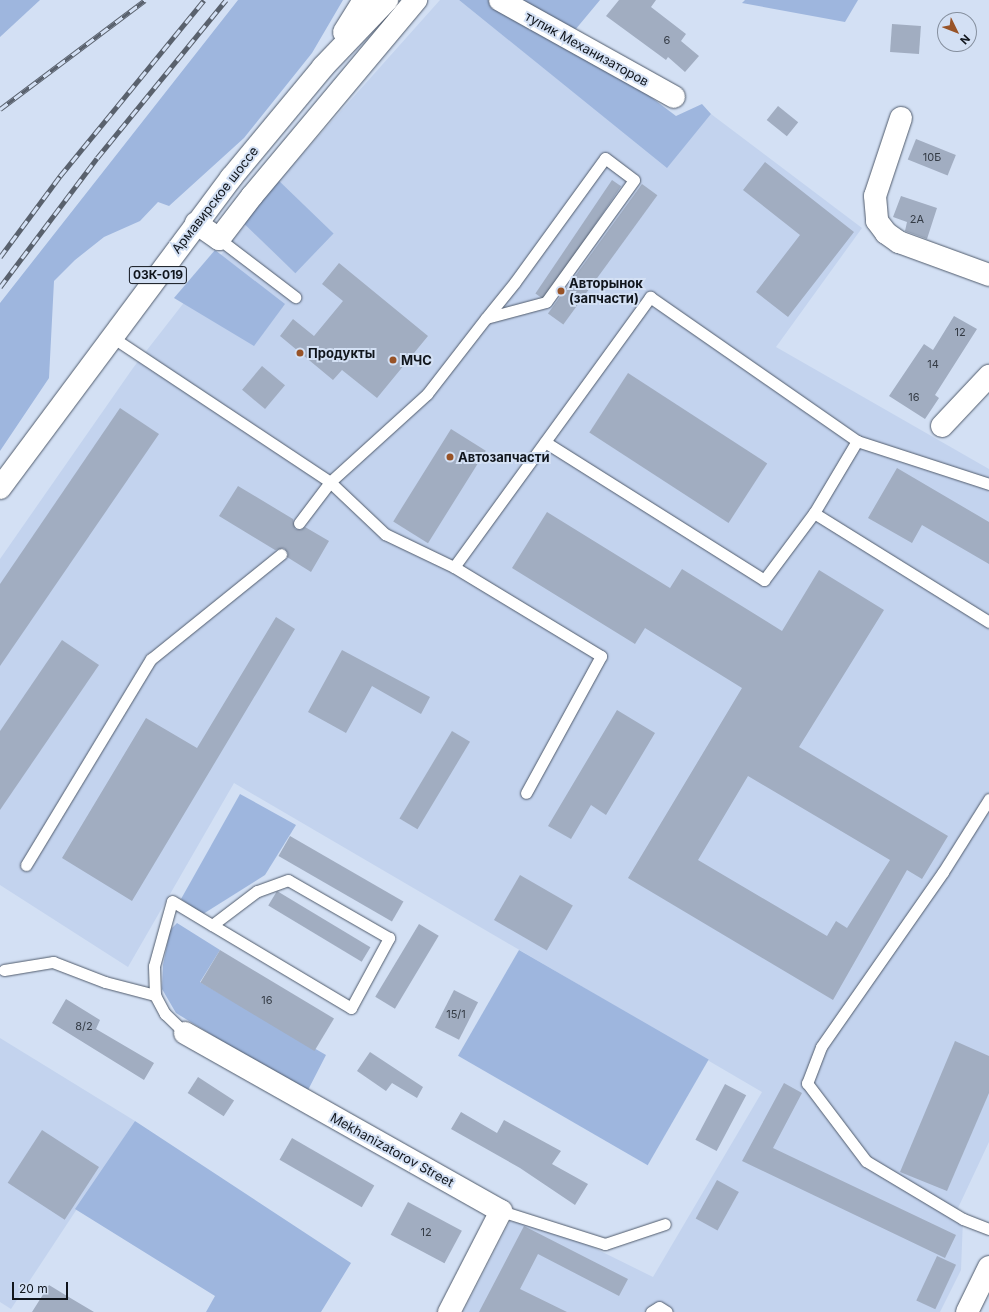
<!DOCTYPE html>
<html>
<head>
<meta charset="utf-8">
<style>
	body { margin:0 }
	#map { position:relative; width:989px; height:1312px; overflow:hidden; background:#d3e0f4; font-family:Inter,sans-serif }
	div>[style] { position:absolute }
	.built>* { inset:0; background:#c3d3ee }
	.green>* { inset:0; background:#9eb6de; transform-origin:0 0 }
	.building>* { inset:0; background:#a1adc1; transform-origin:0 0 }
	.roads { filter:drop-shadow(0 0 1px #505b6c) drop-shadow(0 0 1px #505b6c) }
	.service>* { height:11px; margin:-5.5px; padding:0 5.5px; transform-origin:5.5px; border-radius:5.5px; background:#fff }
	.minor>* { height:22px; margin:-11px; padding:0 11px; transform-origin:11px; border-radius:11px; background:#fff }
	.primary>* { height:22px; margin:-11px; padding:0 11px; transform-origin:11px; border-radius:11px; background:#fff }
	.rail>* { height:4.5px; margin-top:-2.25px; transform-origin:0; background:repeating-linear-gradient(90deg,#d3e0f4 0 9px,#59616d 0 18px); box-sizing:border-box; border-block:1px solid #59616d }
	.dots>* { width:11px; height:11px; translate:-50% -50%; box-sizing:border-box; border:2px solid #d3e0f4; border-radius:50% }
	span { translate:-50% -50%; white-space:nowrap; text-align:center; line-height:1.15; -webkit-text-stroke:4px #d3e0f4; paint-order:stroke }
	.number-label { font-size:11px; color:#343b45 }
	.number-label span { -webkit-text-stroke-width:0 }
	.shield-label span { padding:1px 3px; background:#d3e0f4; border:1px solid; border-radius:3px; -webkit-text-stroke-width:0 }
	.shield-label { font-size:12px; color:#10151c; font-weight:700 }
	.street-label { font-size:13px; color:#10151c }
	.poi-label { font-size:13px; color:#10151c; font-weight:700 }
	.left { translate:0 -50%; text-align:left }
	.north { position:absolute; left:937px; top:12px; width:40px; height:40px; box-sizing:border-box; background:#d3e0f4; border:1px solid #858f9e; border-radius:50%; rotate:133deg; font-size:11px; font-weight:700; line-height:16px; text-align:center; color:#10151c }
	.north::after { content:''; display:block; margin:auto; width:14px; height:18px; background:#985327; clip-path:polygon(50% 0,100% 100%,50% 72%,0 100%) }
	.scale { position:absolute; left:12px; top:1282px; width:56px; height:18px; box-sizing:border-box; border:2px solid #10151c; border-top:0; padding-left:5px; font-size:12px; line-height:14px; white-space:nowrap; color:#10151c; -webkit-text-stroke:3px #d3e0f4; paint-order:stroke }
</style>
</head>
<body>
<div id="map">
	<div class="built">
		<div style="clip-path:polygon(440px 0,459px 0,667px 167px,711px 114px,862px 228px,776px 347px,989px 469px,989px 1142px,958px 1208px,963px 1219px,961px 1270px,940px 1312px,463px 1312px,510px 1221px,570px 1236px,653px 1277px,762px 1092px,234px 783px,128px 967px,0 885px,0 559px,133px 368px,281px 178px)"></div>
		<div style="clip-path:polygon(0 1038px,135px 1121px,11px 1309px,0 1302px)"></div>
	</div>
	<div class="green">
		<div style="clip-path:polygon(0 0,40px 0,0 37px)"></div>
		<div style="clip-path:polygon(238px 0,343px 0,312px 53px,244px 138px,169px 206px,158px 202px,140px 221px,104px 237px,75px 260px,54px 281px,49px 378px,0 451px,0 303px)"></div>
		<div style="clip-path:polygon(459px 0,600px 0,570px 36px,676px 116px,702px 104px,711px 114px,667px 168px)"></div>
		<div style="clip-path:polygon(745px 0,858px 0,845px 22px,742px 3px)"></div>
		<div style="left:276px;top:178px;width:80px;height:55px;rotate:44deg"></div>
		<div style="clip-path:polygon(215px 250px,285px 304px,254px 346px,174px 298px)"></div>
		<div style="clip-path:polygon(240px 794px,296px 825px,265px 875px,203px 914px,181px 899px)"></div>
		<div style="clip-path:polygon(177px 923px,220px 950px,200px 982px,326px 1055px,308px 1090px,266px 1068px,176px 1013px,162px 989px,163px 965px,170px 930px)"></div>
		<div style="left:519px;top:950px;width:219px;height:122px;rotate:30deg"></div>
		<div style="clip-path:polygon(135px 1121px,351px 1263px,321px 1312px,206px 1312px,215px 1296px,75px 1209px)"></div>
	</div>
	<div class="building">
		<div style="clip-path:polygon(619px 0,656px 0,651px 7px,686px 34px,681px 41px,699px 56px,685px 72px,668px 57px,666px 60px,606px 16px)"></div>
		<div style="left:892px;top:24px;width:29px;height:28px;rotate:4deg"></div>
		<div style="left:778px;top:106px;width:26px;height:18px;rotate:39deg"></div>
		<div style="left:916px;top:139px;width:43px;height:22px;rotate:22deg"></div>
		<div style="clip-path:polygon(765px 162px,854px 232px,788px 317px,756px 292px,800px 235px,743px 190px)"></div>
		<div style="left:612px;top:180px;width:11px;height:137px;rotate:34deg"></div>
		<div style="left:642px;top:184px;width:19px;height:160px;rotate:36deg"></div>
		<div style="clip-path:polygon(901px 196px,937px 208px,927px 239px,905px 231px,907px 222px,893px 217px)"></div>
		<div style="clip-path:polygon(339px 263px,428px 336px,377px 398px,342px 370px,333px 380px,280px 336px,293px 319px,314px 336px,343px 301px,322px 284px)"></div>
		<div style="clip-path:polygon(954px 316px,977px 329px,935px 395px,939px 398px,925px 419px,889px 396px,924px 344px,933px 350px)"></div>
		<div style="left:262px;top:366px;width:30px;height:31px;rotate:40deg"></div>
		<div style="left:628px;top:373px;width:166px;height:71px;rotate:33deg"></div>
		<div style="clip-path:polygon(120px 408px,159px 434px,0 666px,0 584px)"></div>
		<div style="left:451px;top:429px;width:41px;height:109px;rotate:32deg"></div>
		<div style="clip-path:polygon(897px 468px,989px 522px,989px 564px,922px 525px,912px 543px,868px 518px)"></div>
		<div style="clip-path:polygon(238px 486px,293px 519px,295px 529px,301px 530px,305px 527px,329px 541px,311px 572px,287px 557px,288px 553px,284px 548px,275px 550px,219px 516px)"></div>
		<div style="clip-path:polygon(evenodd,547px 512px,670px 588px,682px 569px,782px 631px,819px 570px,884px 610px,799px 747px,948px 836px,922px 879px,907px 870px,833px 1000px,628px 878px,742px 688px,645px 628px,635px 644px,512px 568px,547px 512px,748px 776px,890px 860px,847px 928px,836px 921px,827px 936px,698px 860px,748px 776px)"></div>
		<div style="clip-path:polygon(276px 617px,295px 629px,132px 901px,62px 858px,146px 718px,197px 748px)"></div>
		<div style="clip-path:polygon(62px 640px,99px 665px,0 810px,0 731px)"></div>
		<div style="clip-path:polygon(342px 650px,430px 697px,421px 714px,372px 686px,346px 733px,308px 712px)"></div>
		<div style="clip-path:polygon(617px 710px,655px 733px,606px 815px,591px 805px,571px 839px,548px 826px)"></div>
		<div style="left:452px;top:731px;width:21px;height:102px;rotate:31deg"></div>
		<div style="left:290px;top:836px;width:131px;height:23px;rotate:30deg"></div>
		<div style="left:520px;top:875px;width:61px;height:52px;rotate:30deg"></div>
		<div style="left:277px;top:891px;width:109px;height:17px;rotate:31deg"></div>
		<div style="left:419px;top:924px;width:23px;height:85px;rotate:31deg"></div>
		<div style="left:220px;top:950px;width:133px;height:38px;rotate:31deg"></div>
		<div style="left:454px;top:990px;width:27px;height:42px;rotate:27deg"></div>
		<div style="clip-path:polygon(66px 999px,100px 1020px,96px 1029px,154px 1063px,144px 1080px,52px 1023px)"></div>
		<div style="clip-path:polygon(955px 1041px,989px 1056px,989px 1093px,947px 1191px,900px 1172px)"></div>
		<div style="clip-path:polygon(370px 1052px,423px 1087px,417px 1098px,392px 1083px,386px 1091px,357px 1071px)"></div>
		<div style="left:198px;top:1077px;width:43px;height:19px;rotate:33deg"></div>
		<div style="clip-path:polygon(784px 1083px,802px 1093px,773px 1148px,956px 1235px,945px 1258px,742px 1161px)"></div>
		<div style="left:725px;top:1084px;width:24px;height:63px;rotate:28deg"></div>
		<div style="clip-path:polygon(461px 1112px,497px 1133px,504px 1120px,561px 1151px,552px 1164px,588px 1184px,575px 1205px,520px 1168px,451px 1129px)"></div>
		<div style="left:42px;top:1130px;width:68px;height:63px;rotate:33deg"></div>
		<div style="left:292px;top:1138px;width:95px;height:25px;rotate:30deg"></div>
		<div style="left:717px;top:1180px;width:25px;height:44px;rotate:29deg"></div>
		<div style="left:408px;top:1202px;width:61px;height:37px;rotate:28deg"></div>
		<div style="clip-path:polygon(524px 1226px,628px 1279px,619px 1296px,538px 1254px,520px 1289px,567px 1312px,479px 1312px)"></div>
		<div style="left:937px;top:1256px;width:21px;height:49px;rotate:25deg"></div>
		<div style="clip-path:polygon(49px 1285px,67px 1296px,94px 1312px,32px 1312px)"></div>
	</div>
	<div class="roads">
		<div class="service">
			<div style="left:219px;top:239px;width:96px;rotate:37.3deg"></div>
			<div style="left:112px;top:337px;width:262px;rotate:33.6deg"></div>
			<div style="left:330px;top:482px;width:76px;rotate:43.4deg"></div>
			<div style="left:385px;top:534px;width:76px;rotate:25.6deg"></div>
			<div style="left:454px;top:567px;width:334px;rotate:-54deg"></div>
			<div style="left:650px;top:297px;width:252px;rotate:34.8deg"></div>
			<div style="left:857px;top:441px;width:139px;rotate:18deg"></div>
			<div style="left:545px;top:442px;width:259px;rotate:32.2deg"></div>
			<div style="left:764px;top:580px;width:84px;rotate:-53.3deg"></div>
			<div style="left:814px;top:513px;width:84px;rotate:-59.2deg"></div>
			<div style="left:814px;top:513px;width:206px;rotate:31.9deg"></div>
			<div style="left:299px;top:523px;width:51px;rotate:-52.9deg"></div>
			<div style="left:330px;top:482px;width:131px;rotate:-42.2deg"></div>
			<div style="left:427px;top:394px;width:96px;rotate:-52.2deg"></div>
			<div style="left:486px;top:318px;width:46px;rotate:-51.1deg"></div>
			<div style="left:515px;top:282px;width:153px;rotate:-54deg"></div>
			<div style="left:605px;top:158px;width:36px;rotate:37deg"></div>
			<div style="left:634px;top:180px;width:150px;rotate:125.8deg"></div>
			<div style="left:546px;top:302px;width:62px;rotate:165.1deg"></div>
			<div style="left:454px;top:567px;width:172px;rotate:31.2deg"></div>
			<div style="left:601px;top:656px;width:156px;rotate:118.7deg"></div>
			<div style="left:989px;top:799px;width:86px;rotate:122.2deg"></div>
			<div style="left:943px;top:872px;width:213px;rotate:124.9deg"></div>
			<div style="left:821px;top:1047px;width:39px;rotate:111deg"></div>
			<div style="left:807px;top:1083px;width:98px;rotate:52.9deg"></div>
			<div style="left:866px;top:1161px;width:113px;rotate:30.9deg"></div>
			<div style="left:963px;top:1219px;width:28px;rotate:21deg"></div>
			<div style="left:26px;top:865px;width:241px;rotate:-58.8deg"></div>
			<div style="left:151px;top:659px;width:167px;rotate:-38.9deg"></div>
			<div style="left:4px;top:970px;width:50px;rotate:-9.3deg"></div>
			<div style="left:53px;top:962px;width:56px;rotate:21deg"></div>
			<div style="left:105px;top:982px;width:52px;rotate:14.6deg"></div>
			<div style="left:185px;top:1033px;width:28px;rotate:-136deg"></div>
			<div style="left:165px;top:1014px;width:21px;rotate:-118deg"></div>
			<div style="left:155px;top:995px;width:29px;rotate:-92deg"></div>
			<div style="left:154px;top:966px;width:67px;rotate:-74.5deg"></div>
			<div style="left:172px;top:901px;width:47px;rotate:31deg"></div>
			<div style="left:212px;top:925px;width:162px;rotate:30.8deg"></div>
			<div style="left:351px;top:1008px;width:80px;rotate:-61.5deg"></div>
			<div style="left:389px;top:938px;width:116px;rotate:-150.1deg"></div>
			<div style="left:288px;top:880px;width:33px;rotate:160deg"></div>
			<div style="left:257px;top:891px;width:56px;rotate:142.9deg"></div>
			<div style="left:501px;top:1211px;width:109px;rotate:17.6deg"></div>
			<div style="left:605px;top:1244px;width:63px;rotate:-18.4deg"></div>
			<div style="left:651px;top:1312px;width:9px;rotate:-32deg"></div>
			<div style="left:659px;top:1307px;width:9px;rotate:32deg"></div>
		</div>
		<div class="minor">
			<div style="left:500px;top:0;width:199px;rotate:29.1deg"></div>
			<div style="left:901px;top:118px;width:82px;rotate:108.4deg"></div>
			<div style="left:875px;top:196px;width:25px;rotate:85deg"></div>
			<div style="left:877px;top:221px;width:15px;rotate:53deg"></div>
			<div style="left:886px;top:233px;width:16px;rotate:35deg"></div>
			<div style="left:899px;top:242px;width:96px;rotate:20.1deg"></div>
			<div style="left:196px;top:223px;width:28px;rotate:35deg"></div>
			<div style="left:219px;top:239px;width:54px;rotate:-52.5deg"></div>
			<div style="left:252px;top:196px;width:256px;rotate:-50.1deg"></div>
			<div style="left:942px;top:426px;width:69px;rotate:-46.8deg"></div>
			<div style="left:185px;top:1033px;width:363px;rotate:29.4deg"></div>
			<div style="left:501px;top:1211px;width:114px;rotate:117.2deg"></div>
			<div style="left:967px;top:1312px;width:50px;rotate:-63.9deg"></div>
		</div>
		<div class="primary">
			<div style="left:344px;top:32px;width:38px;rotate:-58deg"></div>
			<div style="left:0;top:488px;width:387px;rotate:-53.3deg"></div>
			<div style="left:231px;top:178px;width:144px;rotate:-50.3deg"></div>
			<div style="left:323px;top:67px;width:93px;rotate:-46.3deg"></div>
		</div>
	</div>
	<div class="rail">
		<div style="left:0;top:109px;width:181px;rotate:-36.9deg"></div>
		<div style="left:0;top:257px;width:101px;rotate:-53.5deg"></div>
		<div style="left:60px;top:176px;width:227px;rotate:-50.7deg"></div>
		<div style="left:0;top:287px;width:161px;rotate:-53.1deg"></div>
		<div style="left:97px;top:158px;width:204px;rotate:-50.8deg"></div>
	</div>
	<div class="dots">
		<div style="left:561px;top:291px;background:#985327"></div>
		<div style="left:300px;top:353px;background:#985327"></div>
		<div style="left:393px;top:360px;background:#985327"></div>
		<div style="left:450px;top:457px;background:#985327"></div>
	</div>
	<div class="number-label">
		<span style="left:667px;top:40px">6</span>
		<span style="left:932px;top:157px">10Б</span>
		<span style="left:917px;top:219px">2А</span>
		<span style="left:960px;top:332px">12</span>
		<span style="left:933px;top:364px">14</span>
		<span style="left:914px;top:397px">16</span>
		<span style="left:267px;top:1000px">16</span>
		<span style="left:456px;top:1014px">15/1</span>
		<span style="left:84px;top:1026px">8/2</span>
		<span style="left:426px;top:1232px">12</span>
	</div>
	<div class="shield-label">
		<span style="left:158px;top:275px">03К-019</span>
	</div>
	<div class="street-label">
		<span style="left:587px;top:49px;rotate:29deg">тупик Механизаторов</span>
		<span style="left:215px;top:200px;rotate:-52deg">Армавирское шоссе</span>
		<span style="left:392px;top:1150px;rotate:29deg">Mekhanizatorov Street</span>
	</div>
	<div class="poi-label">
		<span class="left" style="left:569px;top:291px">Авторынок<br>(запчасти)</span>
		<span class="left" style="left:308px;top:353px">Продукты</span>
		<span class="left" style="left:401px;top:360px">МЧС</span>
		<span class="left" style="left:458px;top:457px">Автозапчасти</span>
	</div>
	<div class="north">N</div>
	<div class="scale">20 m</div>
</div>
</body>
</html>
